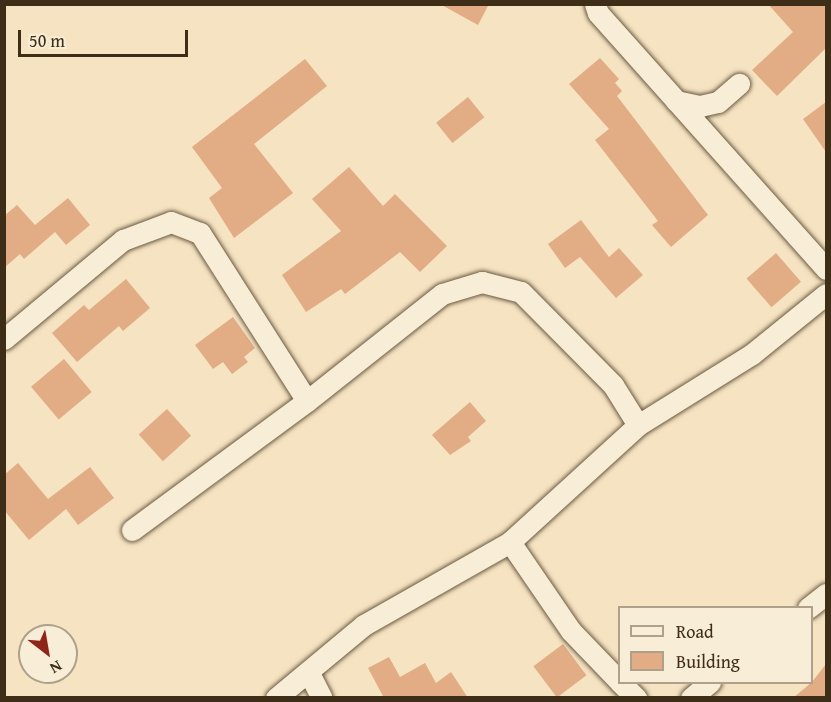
<!DOCTYPE html>
<html>
<head>
<meta charset="utf-8">
<style>
	body { margin:0 }
	#map { position:relative; width:831px; height:702px; overflow:hidden; background:#f5e3c1; font-family:"Gentium Book Plus",serif }
	div>[style] { position:absolute }
	.building>* { inset:0; background:#e2ac85; transform-origin:0 0 }
	.roads { filter:drop-shadow(0 0 2px #6c5a42) drop-shadow(0 0 2px #6c5a42) }
	.street>* { height:21px; margin:-10.5px; padding:0 10.5px; transform-origin:10.5px; border-radius:10.5px; background:#f8edd7 }
	span { translate:-50% -50%; white-space:nowrap; text-align:center; line-height:1.15; -webkit-text-stroke:5px #f8edd7; paint-order:stroke }
	.frame { position:absolute; inset:0; border:6px solid #3e2d17; pointer-events:none }
	.legend { position:absolute; left:618px; top:606px; width:195px; height:78px; box-sizing:border-box; background:#f8edd7; border:2px solid #aea08a; margin:0; padding:8px 10px; list-style:none; font-size:18px; color:#3e2d17 }
	.legend li { display:flex; align-items:center; gap:12px; height:30px }
	.legend b { width:30px; border:2px solid #aea08a }
	.north { position:absolute; left:18px; top:624px; width:60px; height:60px; box-sizing:border-box; background:#f8edd7; border:2px solid #aea08a; border-radius:50%; rotate:149deg; font-size:16px; font-weight:700; line-height:24px; text-align:center; color:#3e2d17 }
	.north::after { content:''; display:block; margin:auto; width:21px; height:27px; background:#8f2418; clip-path:polygon(50% 0,100% 100%,50% 72%,0 100%) }
	.scale { position:absolute; left:18px; top:30px; width:170px; height:27px; box-sizing:border-box; border:3px solid #3e2d17; border-top:0; padding-left:8px; font-size:18px; line-height:21px; white-space:nowrap; color:#3e2d17; -webkit-text-stroke:4px #f8edd7; paint-order:stroke }
</style>
</head>
<body>
<div id="map">
	<div class="building">
		<div style="clip-path:polygon(440px 4px,489px 4px,478px 25px)"></div>
		<div style="clip-path:polygon(768px 4px,826px 4px,826px 48px,777px 96px,752px 70px,793px 32px)"></div>
		<div style="clip-path:polygon(600px 58px,619px 79px,615px 83px,622px 91px,617px 96px,708px 215px,671px 247px,652px 225px,658px 221px,595px 140px,609px 129px,569px 84px)"></div>
		<div style="clip-path:polygon(305px 59px,327px 86px,254px 144px,293px 193px,234px 238px,209px 198px,222px 188px,192px 147px)"></div>
		<div style="left:468px;top:97px;width:26px;height:41px;rotate:51deg"></div>
		<div style="clip-path:polygon(826px 102px,826px 152px,803px 119px)"></div>
		<div style="clip-path:polygon(349px 167px,383px 206px,395px 194px,447px 246px,420px 272px,400px 252px,345px 294px,341px 289px,306px 312px,282px 275px,341px 231px,312px 199px)"></div>
		<div style="clip-path:polygon(68px 198px,90px 225px,66px 245px,55px 232px,24px 259px,20px 254px,4px 268px,4px 216px,17px 205px,35px 225px)"></div>
		<div style="clip-path:polygon(581px 220px,609px 257px,619px 248px,643px 275px,616px 298px,580px 257px,565px 268px,548px 244px)"></div>
		<div style="left:776px;top:253px;width:38px;height:39px;rotate:49deg"></div>
		<div style="clip-path:polygon(126px 279px,150px 308px,123px 331px,119px 326px,77px 362px,52px 333px,84px 305px,89px 310px)"></div>
		<div style="clip-path:polygon(233px 317px,255px 348px,244px 357px,248px 362px,232px 374px,223px 362px,213px 369px,195px 345px)"></div>
		<div style="left:64px;top:359px;width:43px;height:43px;rotate:50deg"></div>
		<div style="clip-path:polygon(470px 402px,486px 421px,468px 437px,471px 441px,450px 455px,432px 435px)"></div>
		<div style="left:167px;top:409px;width:36px;height:38px;rotate:48deg"></div>
		<div style="clip-path:polygon(18px 463px,48px 499px,90px 467px,114px 498px,78px 525px,66px 509px,29px 540px,4px 510px,4px 475px)"></div>
		<div style="left:563px;top:644px;width:39px;height:37px;rotate:53deg"></div>
		<div style="clip-path:polygon(389px 657px,400px 677px,425px 663px,436px 683px,451px 672px,468px 698px,384px 698px,368px 668px)"></div>
		<div style="clip-path:polygon(826px 664px,826px 698px,793px 698px,812px 682px)"></div>
	</div>
	<div class="roads">
		<div class="street">
			<div style="left:595px;top:4px;width:9px;rotate:72deg"></div>
			<div style="left:598px;top:13px;width:343px;rotate:48.3deg"></div>
			<div style="left:676px;top:101px;width:25px;rotate:12deg"></div>
			<div style="left:700px;top:106px;width:18px;rotate:-13deg"></div>
			<div style="left:718px;top:102px;width:28px;rotate:-41deg"></div>
			<div style="left:4px;top:339px;width:155px;rotate:-39.8deg"></div>
			<div style="left:123px;top:240px;width:51px;rotate:-20.6deg"></div>
			<div style="left:171px;top:222px;width:31px;rotate:21deg"></div>
			<div style="left:200px;top:233px;width:199px;rotate:57.5deg"></div>
			<div style="left:132px;top:530px;width:217px;rotate:-36.4deg"></div>
			<div style="left:307px;top:401px;width:172px;rotate:-38.4deg"></div>
			<div style="left:442px;top:294px;width:42px;rotate:-16.7deg"></div>
			<div style="left:482px;top:282px;width:40px;rotate:14.4deg"></div>
			<div style="left:521px;top:292px;width:131px;rotate:45.3deg"></div>
			<div style="left:613px;top:385px;width:47px;rotate:58deg"></div>
			<div style="left:510px;top:542px;width:108px;rotate:55.6deg"></div>
			<div style="left:571px;top:631px;width:71px;rotate:46.1deg"></div>
			<div style="left:808px;top:608px;width:23px;rotate:-38deg"></div>
			<div style="left:309px;top:673px;width:28px;rotate:63deg"></div>
			<div style="left:620px;top:682px;width:23px;rotate:45deg"></div>
			<div style="left:276px;top:698px;width:114px;rotate:-39.7deg"></div>
			<div style="left:364px;top:625px;width:168px;rotate:-29.6deg"></div>
			<div style="left:510px;top:542px;width:173px;rotate:-42.4deg"></div>
			<div style="left:638px;top:425px;width:134px;rotate:-31.9deg"></div>
			<div style="left:752px;top:354px;width:95px;rotate:-39deg"></div>
			<div style="left:691px;top:698px;width:25px;rotate:-40deg"></div>
		</div>
	</div>
	<div class="frame"></div>
	<ul class="legend">
	<li><b style="height:8px;background:#f8edd7"></b>Road</li>
	<li><b style="height:16px;background:#e2ac85"></b>Building</li>
	</ul>
	<div class="north">N</div>
	<div class="scale">50 m</div>
</div>
</body>
</html>
